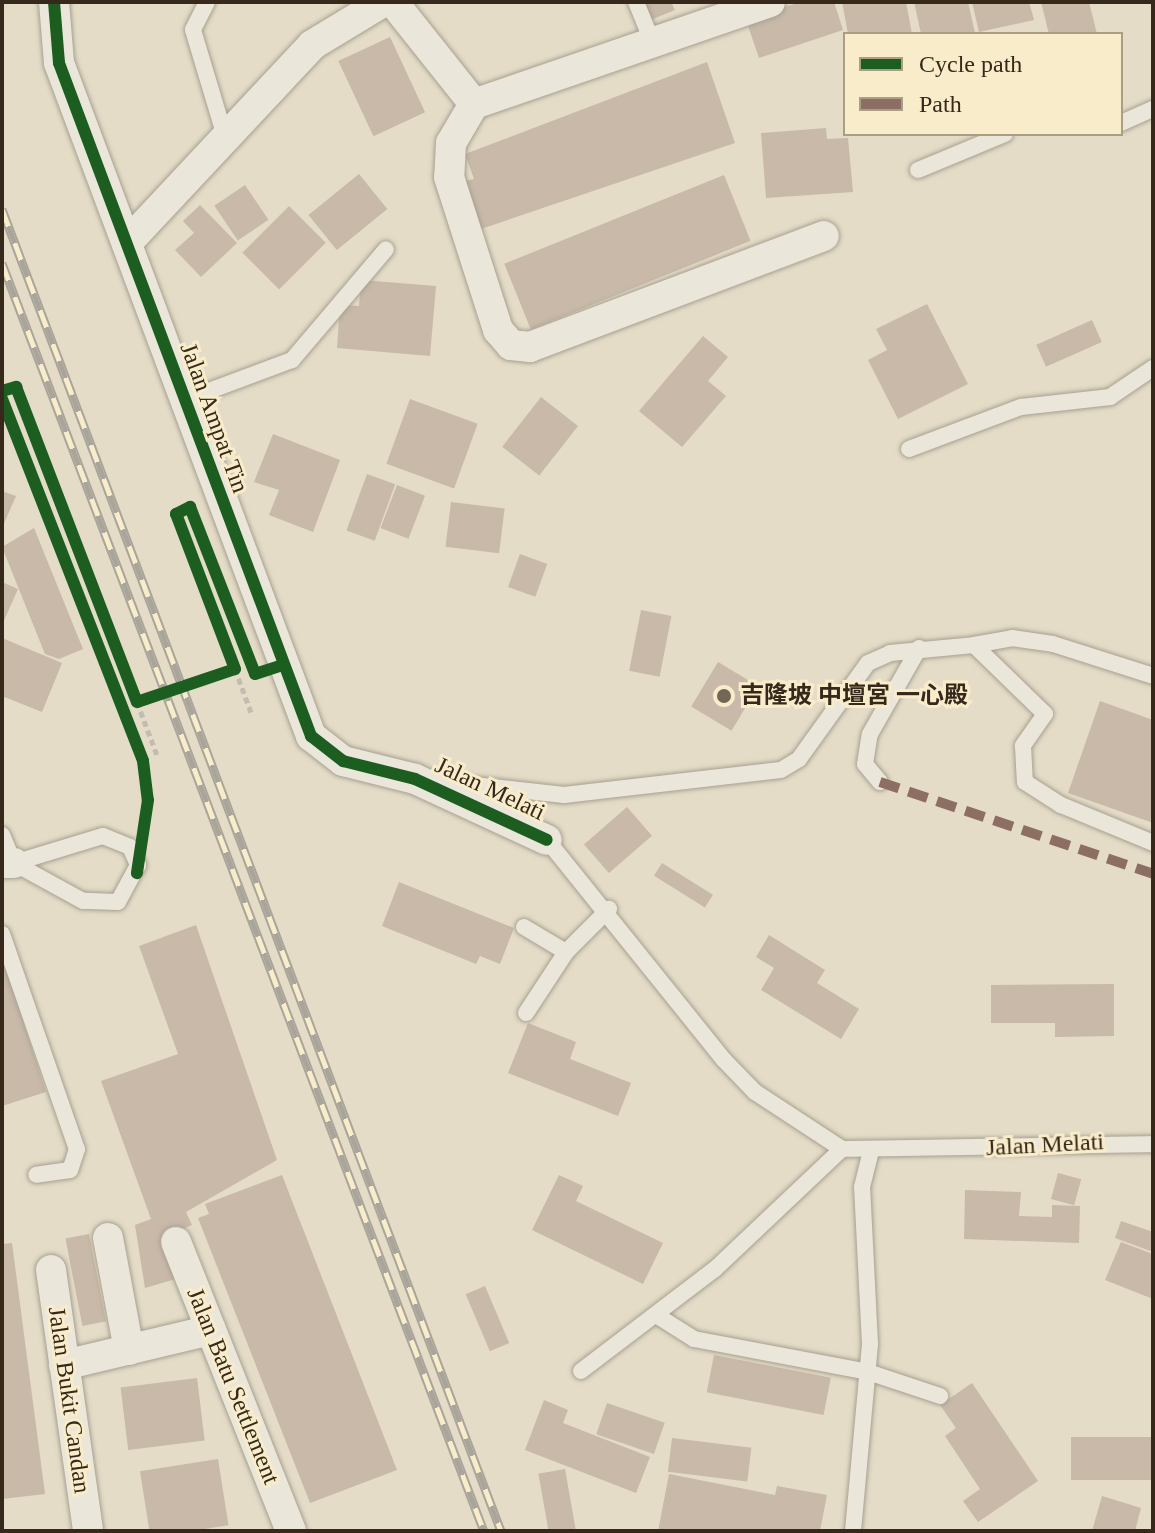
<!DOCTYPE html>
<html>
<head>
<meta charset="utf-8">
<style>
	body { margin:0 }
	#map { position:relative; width:1155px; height:1533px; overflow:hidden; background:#e4dcc7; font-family:"Times New Roman","Noto Sans SC",serif }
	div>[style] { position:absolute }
	.building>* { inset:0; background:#c8b9a8; transform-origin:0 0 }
	.path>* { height:5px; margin-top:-2.5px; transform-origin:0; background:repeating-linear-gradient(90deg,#c3bdb1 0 6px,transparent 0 10px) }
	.roads { filter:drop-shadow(0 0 2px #a8a091) drop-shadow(0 0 2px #a8a091) }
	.service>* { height:16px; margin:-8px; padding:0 8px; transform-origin:8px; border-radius:8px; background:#ebe6da }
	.minor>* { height:30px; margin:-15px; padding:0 15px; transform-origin:15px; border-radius:15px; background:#ebe6da }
	.rail>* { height:9px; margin-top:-4.5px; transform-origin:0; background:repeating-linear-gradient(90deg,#f8ecca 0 18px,#aaa59a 0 36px); box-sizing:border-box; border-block:2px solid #aaa59a }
	.quiet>* { height:10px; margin-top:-5px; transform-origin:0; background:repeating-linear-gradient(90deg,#8d6e63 0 20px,transparent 0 30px) }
	.cycleway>* { height:12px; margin:-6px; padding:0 6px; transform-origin:6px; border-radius:6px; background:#1b5e20 }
	.dots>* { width:22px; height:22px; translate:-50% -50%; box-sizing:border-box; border:4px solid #f8ecca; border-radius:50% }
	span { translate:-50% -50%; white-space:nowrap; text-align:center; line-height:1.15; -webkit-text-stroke:6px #f8ecca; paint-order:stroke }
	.street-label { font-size:24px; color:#36281a }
	.poi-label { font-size:24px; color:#36281a; font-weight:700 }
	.left { translate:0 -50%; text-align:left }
	.frame { position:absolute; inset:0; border:4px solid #36281a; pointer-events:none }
	.legend { position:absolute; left:843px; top:32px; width:280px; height:104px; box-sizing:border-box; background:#f8ecca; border:2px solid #aa9e84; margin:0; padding:10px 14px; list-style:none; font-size:24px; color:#36281a }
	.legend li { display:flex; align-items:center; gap:16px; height:40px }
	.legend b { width:40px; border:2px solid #aa9e84 }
</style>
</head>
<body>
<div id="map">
	<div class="building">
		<div style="clip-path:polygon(640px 2px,671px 2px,675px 10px,648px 21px)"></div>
		<div style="clip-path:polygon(800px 2px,834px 2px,843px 30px,759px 58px,746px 20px)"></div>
		<div style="clip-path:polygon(842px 2px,906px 2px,912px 34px,848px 34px)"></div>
		<div style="clip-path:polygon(914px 2px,968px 2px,975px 33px,921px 34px)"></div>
		<div style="clip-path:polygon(972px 2px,1029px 2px,1034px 20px,979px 32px)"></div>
		<div style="clip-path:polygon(1041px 2px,1089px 2px,1097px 34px,1049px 34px)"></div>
		<div style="left:390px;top:37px;width:83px;height:57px;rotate:65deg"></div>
		<div style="clip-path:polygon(707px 62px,735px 143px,481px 229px,464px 181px,474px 179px,465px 154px)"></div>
		<div style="clip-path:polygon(826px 128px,827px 139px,848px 138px,853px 192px,766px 198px,761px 133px)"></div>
		<div style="left:359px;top:174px;width:45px;height:65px;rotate:51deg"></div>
		<div style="left:724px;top:175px;width:71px;height:237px;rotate:68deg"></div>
		<div style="left:245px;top:185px;width:42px;height:37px;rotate:56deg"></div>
		<div style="clip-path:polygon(200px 205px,237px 243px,201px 277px,175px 250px,194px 233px,183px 221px)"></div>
		<div style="left:289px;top:206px;width:52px;height:66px;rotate:45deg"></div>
		<div style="clip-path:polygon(361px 280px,436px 286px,430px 356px,337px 348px,340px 305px,359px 306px)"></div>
		<div style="clip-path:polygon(927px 304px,968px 384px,898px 419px,868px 360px,887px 350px,876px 329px)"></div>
		<div style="left:1092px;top:320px;width:24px;height:61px;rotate:66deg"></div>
		<div style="clip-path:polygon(703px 336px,728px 357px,708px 381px,726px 396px,682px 447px,639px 411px)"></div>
		<div style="left:541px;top:397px;width:47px;height:63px;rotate:38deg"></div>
		<div style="left:410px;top:399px;width:72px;height:69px;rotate:20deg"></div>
		<div style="clip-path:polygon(273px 434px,340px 460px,313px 532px,269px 515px,279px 490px,254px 482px)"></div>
		<div style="left:367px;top:474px;width:30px;height:60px;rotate:20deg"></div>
		<div style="left:397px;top:485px;width:30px;height:46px;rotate:21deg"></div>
		<div style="clip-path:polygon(2px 491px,16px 496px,2px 528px)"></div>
		<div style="left:451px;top:502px;width:54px;height:45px;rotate:7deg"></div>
		<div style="clip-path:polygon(34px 528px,83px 649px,59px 659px,45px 654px,2px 547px)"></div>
		<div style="left:520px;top:554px;width:29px;height:35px;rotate:20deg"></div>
		<div style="clip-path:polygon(2px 582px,18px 589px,2px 625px)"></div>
		<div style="left:641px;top:610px;width:31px;height:62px;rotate:11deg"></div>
		<div style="clip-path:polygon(2px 638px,62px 663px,42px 712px,2px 696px)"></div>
		<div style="left:718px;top:662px;width:47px;height:52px;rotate:31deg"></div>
		<div style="clip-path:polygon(1100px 701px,1153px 720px,1153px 823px,1068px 793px)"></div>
		<div style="left:627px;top:807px;width:38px;height:57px;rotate:49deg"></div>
		<div style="left:662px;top:863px;width:60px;height:15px;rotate:32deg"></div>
		<div style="clip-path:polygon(399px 882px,514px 928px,500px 964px,480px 956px,476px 964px,382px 926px)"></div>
		<div style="clip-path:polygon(196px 925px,277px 1160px,186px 1212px,192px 1225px,162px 1238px,179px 1278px,145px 1288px,135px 1225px,151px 1219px,101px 1081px,178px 1054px,139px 946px)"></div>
		<div style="clip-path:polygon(769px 935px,825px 970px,817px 983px,859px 1009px,841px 1039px,761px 990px,774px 968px,756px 957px)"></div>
		<div style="clip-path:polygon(3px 959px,46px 1092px,2px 1106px,2px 960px)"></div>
		<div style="clip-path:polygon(1114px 984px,1114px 1036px,1055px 1037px,1055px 1023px,991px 1023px,991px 985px)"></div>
		<div style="clip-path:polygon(528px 1023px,576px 1042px,570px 1059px,631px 1083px,618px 1116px,508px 1073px)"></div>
		<div style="left:1058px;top:1173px;width:24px;height:27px;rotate:15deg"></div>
		<div style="clip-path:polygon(282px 1175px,397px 1470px,310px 1503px,198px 1218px,209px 1214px,205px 1204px)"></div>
		<div style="clip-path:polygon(559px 1175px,583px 1186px,576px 1201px,663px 1243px,643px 1284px,532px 1230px)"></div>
		<div style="clip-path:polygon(965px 1190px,1021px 1192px,1019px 1216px,1052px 1217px,1052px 1205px,1080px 1206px,1079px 1243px,964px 1239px)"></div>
		<div style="clip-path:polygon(1121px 1221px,1153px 1232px,1153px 1252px,1115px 1238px)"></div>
		<div style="left:89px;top:1234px;width:89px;height:24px;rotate:79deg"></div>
		<div style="clip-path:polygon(1121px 1242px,1153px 1254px,1153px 1299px,1105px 1280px)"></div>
		<div style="clip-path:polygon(12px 1243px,45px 1494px,2px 1499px,2px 1244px)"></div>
		<div style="left:485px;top:1286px;width:62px;height:21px;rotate:67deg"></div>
		<div style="left:714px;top:1355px;width:119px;height:38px;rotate:11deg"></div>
		<div style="left:197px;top:1378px;width:63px;height:77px;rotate:83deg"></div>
		<div style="clip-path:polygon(972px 1383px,1038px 1481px,978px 1522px,963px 1501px,980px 1489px,945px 1436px,956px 1428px,940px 1405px)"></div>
		<div style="clip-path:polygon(544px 1400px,568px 1410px,563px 1423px,650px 1457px,636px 1493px,525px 1450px)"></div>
		<div style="left:607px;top:1403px;width:61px;height:33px;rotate:19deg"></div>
		<div style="left:1153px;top:1437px;width:43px;height:82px;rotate:90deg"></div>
		<div style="left:672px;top:1438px;width:80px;height:34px;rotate:7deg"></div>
		<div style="left:218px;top:1459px;width:67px;height:79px;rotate:81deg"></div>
		<div style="left:565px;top:1469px;width:63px;height:27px;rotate:80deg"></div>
		<div style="clip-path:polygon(669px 1474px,775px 1495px,777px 1486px,827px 1495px,820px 1531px,658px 1531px)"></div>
		<div style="clip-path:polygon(1102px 1496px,1141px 1508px,1135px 1531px,1092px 1531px)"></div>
	</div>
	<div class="path">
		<div style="left:235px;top:669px;width:49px;rotate:69.7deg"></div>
		<div style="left:137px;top:702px;width:57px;rotate:69.3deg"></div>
	</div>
	<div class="roads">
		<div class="service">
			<div style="left:207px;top:2px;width:31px;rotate:117deg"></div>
			<div style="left:193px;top:30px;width:115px;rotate:73.3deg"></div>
			<div style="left:636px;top:2px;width:48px;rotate:67.8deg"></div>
			<div style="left:1121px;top:123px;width:35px;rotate:-24deg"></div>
			<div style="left:918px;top:170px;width:94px;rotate:-22.5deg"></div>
			<div style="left:185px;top:400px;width:114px;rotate:-20.5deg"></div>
			<div style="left:292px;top:360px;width:145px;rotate:-49.7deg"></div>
			<div style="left:909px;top:449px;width:120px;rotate:-20.6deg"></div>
			<div style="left:1021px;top:407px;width:90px;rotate:-6.4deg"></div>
			<div style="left:1110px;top:397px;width:52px;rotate:-34deg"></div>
			<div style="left:974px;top:645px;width:39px;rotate:-10deg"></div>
			<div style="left:1012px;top:638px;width:41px;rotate:8.3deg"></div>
			<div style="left:1053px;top:644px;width:105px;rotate:17.7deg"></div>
			<div style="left:438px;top:781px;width:127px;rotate:6.3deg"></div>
			<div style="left:564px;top:795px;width:218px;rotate:-6.6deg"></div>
			<div style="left:781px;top:770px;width:21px;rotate:-31deg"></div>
			<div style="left:799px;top:759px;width:118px;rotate:-54.3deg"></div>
			<div style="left:868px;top:663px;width:24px;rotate:-24deg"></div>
			<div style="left:890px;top:653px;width:84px;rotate:-5.4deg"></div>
			<div style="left:974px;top:645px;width:99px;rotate:44.2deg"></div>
			<div style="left:1045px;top:714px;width:39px;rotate:125deg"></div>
			<div style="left:1023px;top:746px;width:36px;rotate:87deg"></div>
			<div style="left:1025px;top:782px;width:43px;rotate:32.6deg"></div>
			<div style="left:1061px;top:805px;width:100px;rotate:22.4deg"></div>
			<div style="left:880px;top:782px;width:23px;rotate:-130deg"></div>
			<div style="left:865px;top:764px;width:30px;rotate:-81deg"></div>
			<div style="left:870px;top:734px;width:99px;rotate:-60.3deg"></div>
			<div style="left:2px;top:835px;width:30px;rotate:67deg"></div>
			<div style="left:103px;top:836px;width:29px;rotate:22deg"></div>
			<div style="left:130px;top:847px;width:20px;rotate:66deg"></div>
			<div style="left:138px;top:865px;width:42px;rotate:118.4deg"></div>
			<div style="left:118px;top:902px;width:35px;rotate:-178deg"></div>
			<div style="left:83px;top:901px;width:79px;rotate:-151.2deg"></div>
			<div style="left:14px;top:863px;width:93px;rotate:-16.9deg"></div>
			<div style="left:547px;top:840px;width:282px;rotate:51.2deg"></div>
			<div style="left:724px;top:1060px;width:45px;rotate:45.9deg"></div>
			<div style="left:755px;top:1092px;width:104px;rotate:33.2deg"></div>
			<div style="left:842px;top:1149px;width:311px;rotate:-0.9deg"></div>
			<div style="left:524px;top:927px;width:49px;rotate:30.8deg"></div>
			<div style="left:2px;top:934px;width:228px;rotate:70.8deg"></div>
			<div style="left:77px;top:1149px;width:22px;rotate:108deg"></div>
			<div style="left:70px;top:1170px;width:34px;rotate:172deg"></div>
			<div style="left:526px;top:1013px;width:73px;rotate:-56.7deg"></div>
			<div style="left:566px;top:952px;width:61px;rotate:-45deg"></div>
			<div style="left:656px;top:1315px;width:45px;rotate:32.3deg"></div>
			<div style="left:694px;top:1339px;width:177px;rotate:10.7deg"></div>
			<div style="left:868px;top:1372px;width:76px;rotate:18.4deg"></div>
			<div style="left:581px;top:1371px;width:168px;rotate:-37.3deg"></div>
			<div style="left:715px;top:1269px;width:175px;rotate:-43.4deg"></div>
			<div style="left:853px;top:1531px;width:188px;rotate:-84.8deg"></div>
			<div style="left:870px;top:1344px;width:157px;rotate:-92.9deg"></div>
			<div style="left:862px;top:1187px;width:34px;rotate:-76deg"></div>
		</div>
		<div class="minor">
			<div style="left:54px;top:2px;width:61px;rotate:85.3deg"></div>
			<div style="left:59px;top:63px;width:719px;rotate:69.47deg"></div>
			<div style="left:311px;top:736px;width:41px;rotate:38deg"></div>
			<div style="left:343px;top:761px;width:74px;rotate:14deg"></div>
			<div style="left:415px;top:779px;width:145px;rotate:24.8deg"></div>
			<div style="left:393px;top:2px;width:130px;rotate:51.5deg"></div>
			<div style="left:474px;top:104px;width:313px;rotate:-19deg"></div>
			<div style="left:474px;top:104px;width:45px;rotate:120.5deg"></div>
			<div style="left:451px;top:143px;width:34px;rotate:93deg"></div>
			<div style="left:449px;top:177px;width:161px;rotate:72.2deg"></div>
			<div style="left:498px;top:330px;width:20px;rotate:49deg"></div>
			<div style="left:511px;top:345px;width:19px;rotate:6deg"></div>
			<div style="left:530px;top:347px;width:314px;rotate:-20.7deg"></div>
			<div style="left:127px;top:243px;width:271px;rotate:-46.9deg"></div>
			<div style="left:312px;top:45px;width:83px;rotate:-31.2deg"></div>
			<div style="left:2px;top:863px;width:12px"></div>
			<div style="left:108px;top:1238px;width:114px;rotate:79.4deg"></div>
			<div style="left:176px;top:1242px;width:311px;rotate:68.3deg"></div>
			<div style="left:51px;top:1270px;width:264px;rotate:81.9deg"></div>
			<div style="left:64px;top:1365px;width:151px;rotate:-13.4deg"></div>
		</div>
	</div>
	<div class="rail">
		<div style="left:2px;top:209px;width:1413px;rotate:69.32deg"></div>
		<div style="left:2px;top:263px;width:1357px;rotate:69.19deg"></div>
	</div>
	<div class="quiet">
		<div style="left:880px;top:782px;width:288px;rotate:18.6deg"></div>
	</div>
	<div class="cycleway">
		<div style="left:54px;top:2px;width:61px;rotate:85.3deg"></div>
		<div style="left:59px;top:63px;width:719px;rotate:69.47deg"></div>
		<div style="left:311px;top:736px;width:41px;rotate:38deg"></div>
		<div style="left:343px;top:761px;width:74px;rotate:14deg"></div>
		<div style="left:415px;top:779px;width:145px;rotate:24.8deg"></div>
		<div style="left:2px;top:391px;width:15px;rotate:-16deg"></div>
		<div style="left:16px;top:387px;width:337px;rotate:69deg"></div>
		<div style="left:137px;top:702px;width:103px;rotate:-18.6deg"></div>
		<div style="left:235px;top:669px;width:166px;rotate:-110.8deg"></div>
		<div style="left:176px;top:514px;width:16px;rotate:-27deg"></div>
		<div style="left:190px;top:507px;width:179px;rotate:68.7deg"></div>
		<div style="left:255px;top:674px;width:28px;rotate:-18deg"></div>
		<div style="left:2px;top:399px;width:388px;rotate:68.7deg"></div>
		<div style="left:143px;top:761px;width:39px;rotate:83deg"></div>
		<div style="left:148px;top:800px;width:74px;rotate:98.6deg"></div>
	</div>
	<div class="dots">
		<div style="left:724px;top:696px;background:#736757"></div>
	</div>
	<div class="street-label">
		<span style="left:214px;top:418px;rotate:70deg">Jalan Ampat Tin</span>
		<span style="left:490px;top:789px;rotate:25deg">Jalan Melati</span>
		<span style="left:1045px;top:1145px;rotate:-3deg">Jalan Melati</span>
		<span style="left:233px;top:1386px;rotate:68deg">Jalan Batu Settlement</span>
		<span style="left:69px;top:1400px;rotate:82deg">Jalan Bukit Candan</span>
	</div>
	<div class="poi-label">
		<span class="left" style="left:740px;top:696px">吉隆坡 中壇宮 一心殿</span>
	</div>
	<div class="frame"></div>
	<ul class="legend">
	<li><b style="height:10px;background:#1b5e20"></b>Cycle path</li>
	<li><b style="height:10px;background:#8d6e63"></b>Path</li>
	</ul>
</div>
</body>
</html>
